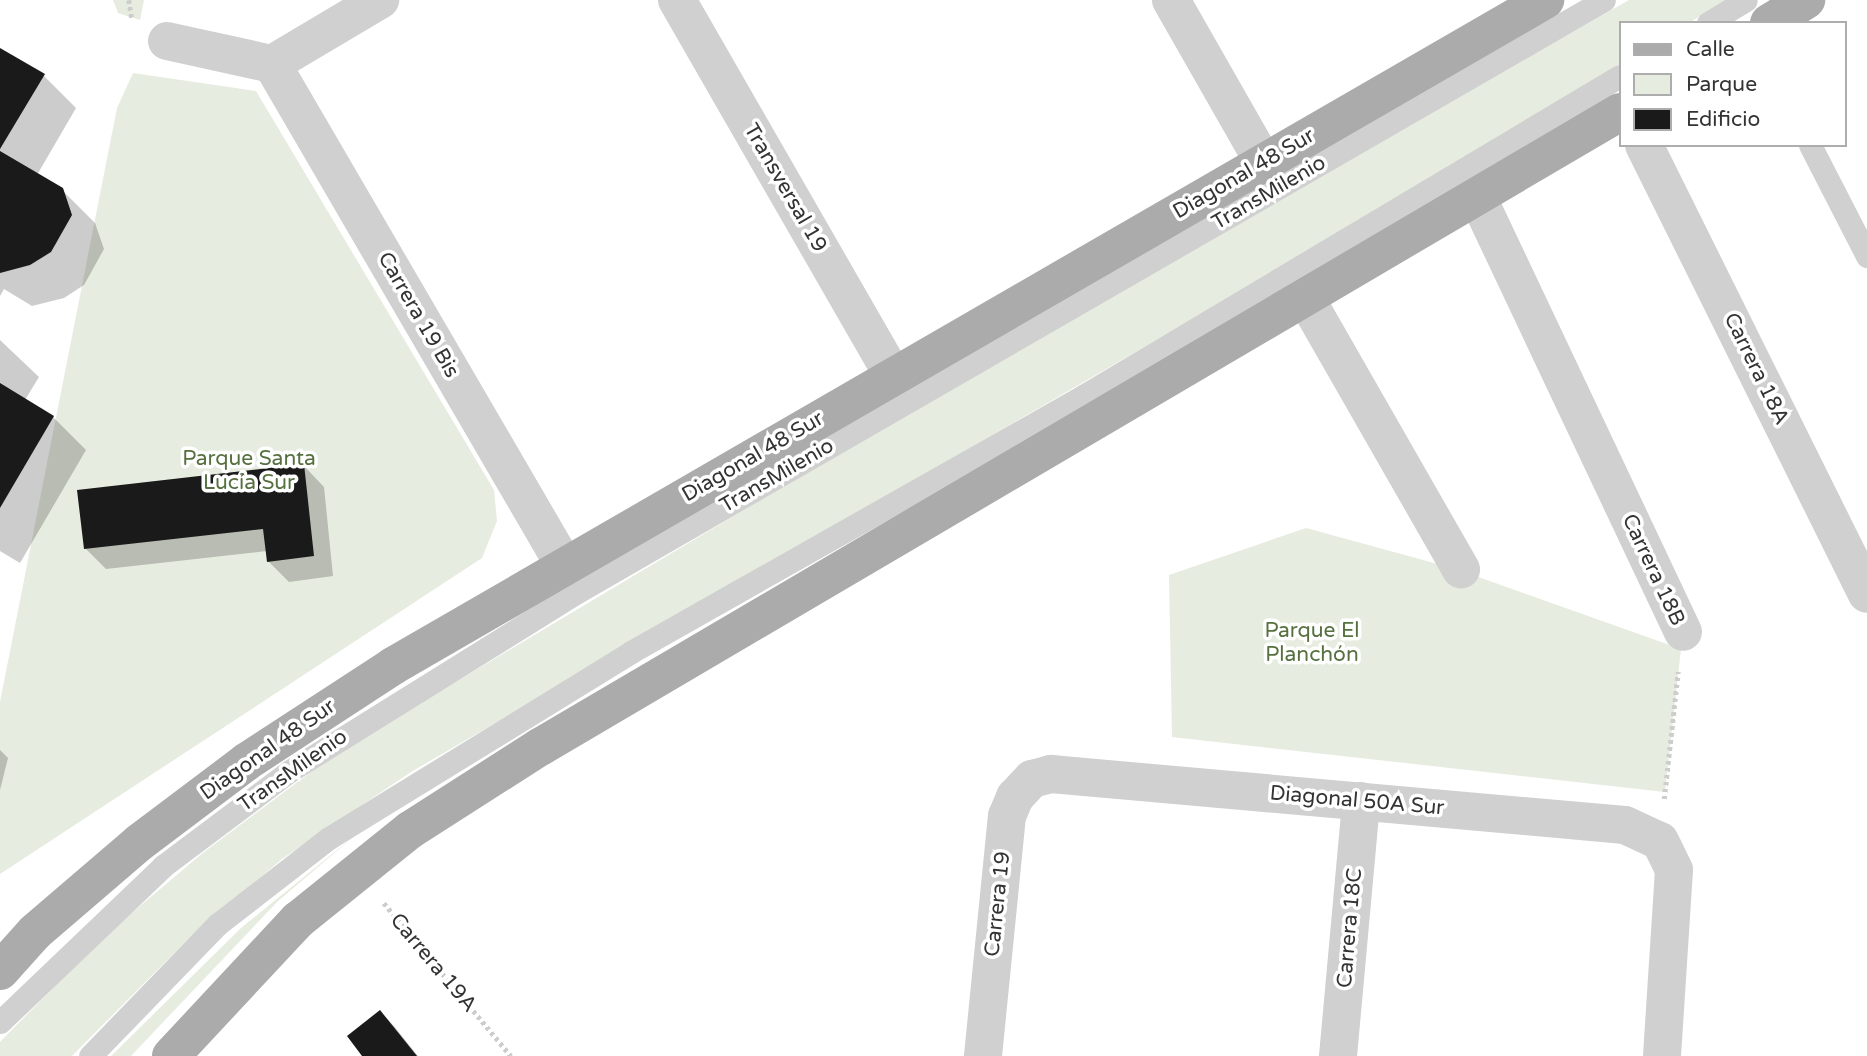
<!DOCTYPE html>
<html>
<head>
<meta charset="utf-8">
<style>
	body { margin:0 }
	#map { position:relative; width:1867px; height:1056px; overflow:hidden; background:#fff; font-family:"Varela Round",sans-serif }
	div>[style] { position:absolute }
	.green>* { inset:0; background:#e6ecdf }
	.shadow>* { inset:0; background:#0003 }
	.building>* { inset:0; background:#1a1a1a }
	.path>* { height:4.5px; margin-top:-2.25px; transform-origin:0; background:repeating-linear-gradient(90deg,#cdcdcd 0 3.5px,transparent 0 7px) }
	.service>* { height:23px; margin:-11.5px; padding:0 11.5px; transform-origin:11.5px; border-radius:11.5px; background:#d0d0d0 }
	.minor>* { height:38px; margin:-19px; padding:0 19px; transform-origin:19px; border-radius:19px; background:#d0d0d0 }
	.primary>* { height:38px; margin:-19px; padding:0 19px; transform-origin:19px; border-radius:19px; background:#ababab }
	span { translate:-50% -50%; white-space:nowrap; text-align:center; line-height:1.15; -webkit-text-stroke:7px #fff; paint-order:stroke }
	.street-label { font-size:21px; color:#333 }
	.park-label { font-size:21px; color:#56703f }
	.legend { position:absolute; left:1619px; top:21px; width:228px; height:126px; box-sizing:border-box; background:#fff; border:2px solid #adadad; margin:0; padding:9px 12px; list-style:none; font-size:21px; color:#333 }
	.legend li { display:flex; align-items:center; gap:14px; height:35px }
	.legend b { width:35px; border:2px solid #adadad }
</style>
</head>
<body>
<div id="map">
	<div class="green">
		<div style="clip-path:polygon(113px 0,144px 0,140px 20px,118px 13px)"></div>
		<div style="clip-path:polygon(1629px 0,1726px 0,1689px 23px,1620px 23px,1620px 64px,1394px 202px,411px 772px,282px 859px,186px 941px,72px 1056px,0 1056px,0 1042px,102px 938px,204px 852px,335px 754px,888px 424px)"></div>
		<div style="clip-path:polygon(133px 73px,256px 91px,494px 490px,497px 521px,482px 558px,0 874px,0 702px,117px 108px)"></div>
		<div style="clip-path:polygon(1306px 528px,1456px 569px,1681px 649px,1665px 792px,1172px 737px,1169px 575px)"></div>
		<div style="clip-path:polygon(358px 833px,278px 901px,131px 1056px,111px 1056px,241px 928px)"></div>
	</div>
	<div class="shadow">
		<div style="clip-path:polygon(0 50px,43px 75px,76px 108px,37px 175px,61px 189px,95px 223px,104px 249px,84px 285px,64px 298px,32px 306px,4px 289px,0 296px)"></div>
		<div style="clip-path:polygon(0 340px,39px 377px,25px 400px,53px 417px,86px 450px,20px 563px,0 551px)"></div>
		<div style="clip-path:polygon(304px 466px,324px 487px,333px 576px,289px 582px,268px 561px,267px 551px,106px 569px,85px 548px)"></div>
		<div style="clip-path:polygon(0 750px,8px 758px,0 790px)"></div>
		<div style="clip-path:polygon(380px 1012px,394px 1026px,418px 1056px,365px 1056px)"></div>
	</div>
	<div class="building">
		<div style="clip-path:polygon(0 48px,45px 74px,0 149px)"></div>
		<div style="clip-path:polygon(0 151px,63px 188px,72px 215px,51px 252px,30px 265px,0 273px)"></div>
		<div style="clip-path:polygon(0 383px,54px 416px,0 508px)"></div>
		<div style="clip-path:polygon(304px 464px,314px 556px,267px 562px,263px 529px,84px 549px,77px 490px)"></div>
		<div style="clip-path:polygon(380px 1010px,417px 1056px,362px 1056px,347px 1036px)"></div>
	</div>
	<div class="path">
		<div style="left:129px;top:0;width:20px;rotate:81deg"></div>
		<div style="left:1664px;top:799px;width:128px;rotate:-83.7deg"></div>
		<div style="left:384px;top:903px;width:199px;rotate:50.3deg"></div>
	</div>
	<div class="service">
		<div style="left:1708px;top:23px;width:44px;rotate:-31.2deg"></div>
		<div style="left:1810px;top:145px;width:125px;rotate:62.8deg"></div>
		<div style="left:0;top:1022px;width:226px;rotate:-43.7deg"></div>
		<div style="left:163px;top:866px;width:156px;rotate:-36.9deg"></div>
		<div style="left:288px;top:772px;width:343px;rotate:-31.9deg"></div>
		<div style="left:579px;top:591px;width:1183px;rotate:-29.97deg"></div>
		<div style="left:90px;top:1056px;width:184px;rotate:-45.9deg"></div>
		<div style="left:218px;top:924px;width:140px;rotate:-37.8deg"></div>
		<div style="left:329px;top:838px;width:355px;rotate:-31.6deg"></div>
		<div style="left:631px;top:652px;width:522px;rotate:-29.51deg"></div>
		<div style="left:1085px;top:395px;width:623px;rotate:-30.81deg"></div>
	</div>
	<div class="minor">
		<div style="left:677px;top:0;width:434px;rotate:60.1deg"></div>
		<div style="left:1171px;top:0;width:188px;rotate:60.3deg"></div>
		<div style="left:167px;top:41px;width:107px;rotate:12.4deg"></div>
		<div style="left:272px;top:64px;width:126px;rotate:-30.7deg"></div>
		<div style="left:272px;top:64px;width:580px;rotate:59.76deg"></div>
		<div style="left:1644px;top:145px;width:501px;rotate:63.59deg"></div>
		<div style="left:1477px;top:196px;width:482px;rotate:64.7deg"></div>
		<div style="left:1305px;top:297px;width:314px;rotate:60.2deg"></div>
		<div style="left:983px;top:1056px;width:241px;rotate:-84.3deg"></div>
		<div style="left:1007px;top:816px;width:21px;rotate:-67deg"></div>
		<div style="left:1015px;top:797px;width:25px;rotate:-47deg"></div>
		<div style="left:1032px;top:779px;width:20px;rotate:-15deg"></div>
		<div style="left:1051px;top:774px;width:576px;rotate:5.08deg"></div>
		<div style="left:1625px;top:825px;width:38px;rotate:25deg"></div>
		<div style="left:1660px;top:841px;width:32px;rotate:64deg"></div>
		<div style="left:1674px;top:870px;width:186px;rotate:93.7deg"></div>
		<div style="left:1338px;top:1056px;width:256px;rotate:-84.8deg"></div>
	</div>
	<div class="primary">
		<div style="left:1769px;top:23px;width:44px;rotate:-31.9deg"></div>
		<div style="left:0;top:971px;width:52px;rotate:-48.1deg"></div>
		<div style="left:35px;top:932px;width:138px;rotate:-40.6deg"></div>
		<div style="left:140px;top:842px;width:133px;rotate:-37deg"></div>
		<div style="left:246px;top:762px;width:176px;rotate:-33.1deg"></div>
		<div style="left:393px;top:666px;width:1331px;rotate:-30.03deg"></div>
		<div style="left:171px;top:1056px;width:186px;rotate:-47deg"></div>
		<div style="left:298px;top:920px;width:144px;rotate:-38.8deg"></div>
		<div style="left:410px;top:830px;width:154px;rotate:-32.6deg"></div>
		<div style="left:540px;top:747px;width:1253px;rotate:-30.45deg"></div>
	</div>
	<div class="street-label">
		<span style="left:1244px;top:174px;rotate:-30deg">Diagonal 48 Sur</span>
		<span style="left:785px;top:188px;rotate:60deg">Transversal 19</span>
		<span style="left:1269px;top:193px;rotate:-30deg">TransMilenio</span>
		<span style="left:418px;top:315px;rotate:60deg">Carrera 19 Bis</span>
		<span style="left:1756px;top:369px;rotate:64deg">Carrera 18A</span>
		<span style="left:753px;top:457px;rotate:-30deg">Diagonal 48 Sur</span>
		<span style="left:777px;top:476px;rotate:-30deg">TransMilenio</span>
		<span style="left:1653px;top:570px;rotate:65deg">Carrera 18B</span>
		<span style="left:268px;top:750px;rotate:-35deg">Diagonal 48 Sur</span>
		<span style="left:293px;top:771px;rotate:-35deg">TransMilenio</span>
		<span style="left:1357px;top:801px;rotate:5deg">Diagonal 50A Sur</span>
		<span style="left:998px;top:904px;rotate:-84deg">Carrera 19</span>
		<span style="left:1350px;top:928px;rotate:-85deg">Carrera 18C</span>
		<span style="left:433px;top:963px;rotate:50deg">Carrera 19A</span>
	</div>
	<div class="park-label">
		<span style="left:249px;top:471px">Parque Santa<br>Lucía Sur</span>
		<span style="left:1312px;top:643px">Parque El<br>Planchón</span>
	</div>
	<ul class="legend">
	<li><b style="height:9px;background:#ababab"></b>Calle</li>
	<li><b style="height:19px;background:#e6ecdf"></b>Parque</li>
	<li><b style="height:19px;background:#1a1a1a"></b>Edificio</li>
	</ul>
</div>
</body>
</html>
